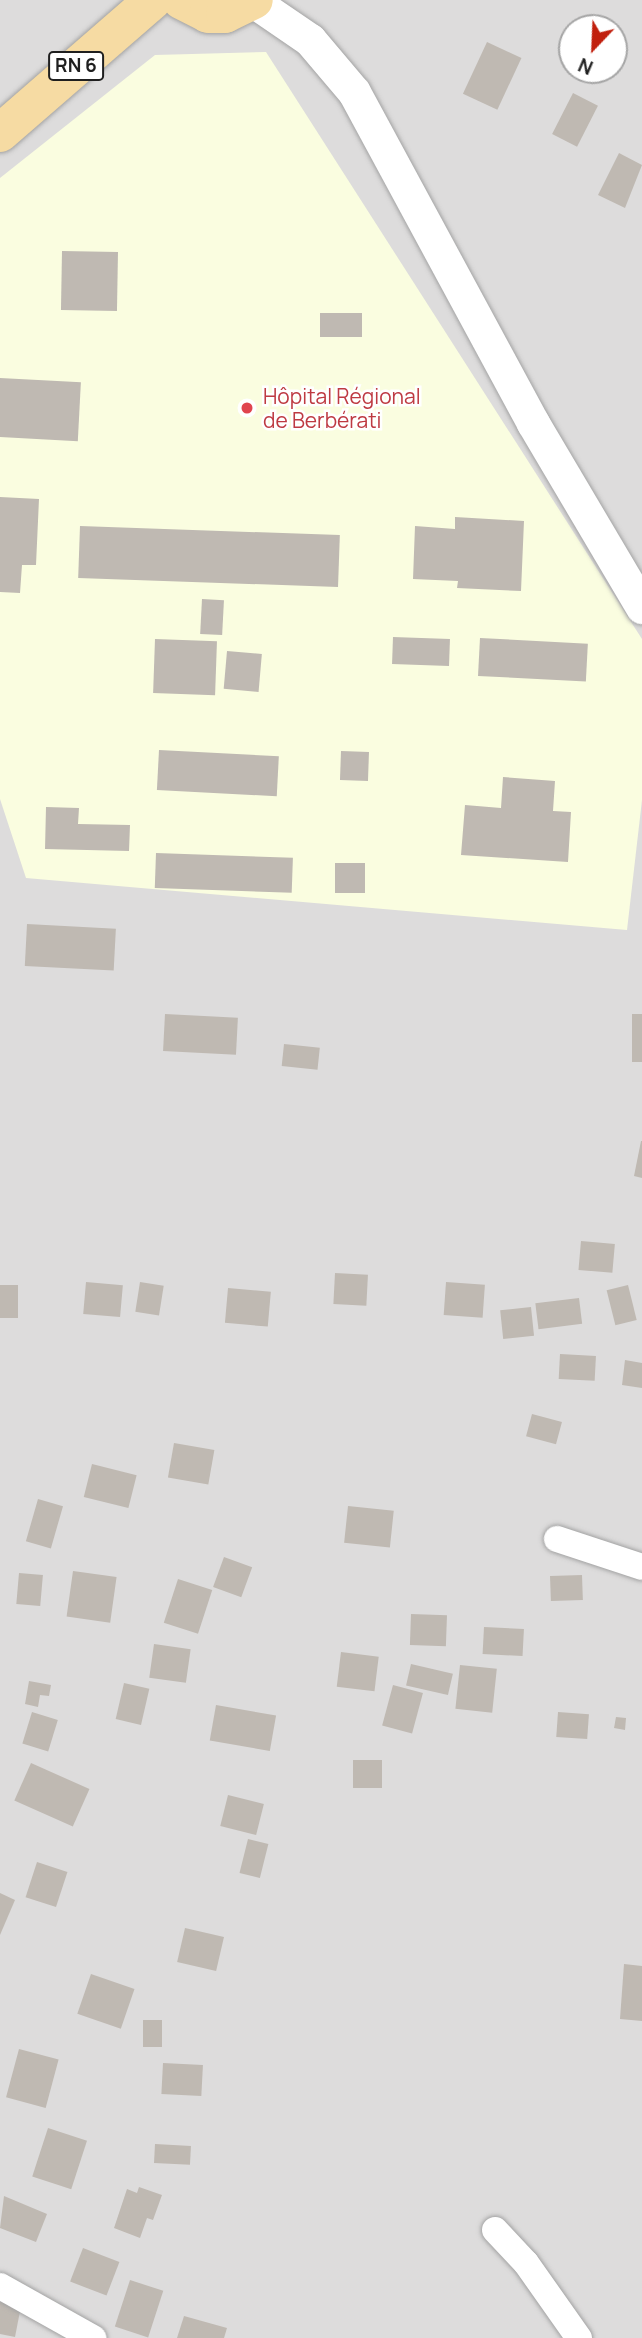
<!DOCTYPE html>
<html>
<head>
<meta charset="utf-8">
<style>
	body { margin:0 }
	#map { position:relative; width:642px; height:2338px; overflow:hidden; background:#efede5; font-family:Manrope,sans-serif }
	div>[style] { position:absolute }
	.residential>* { inset:0; background:#dddcdc }
	.education>* { inset:0; background:#fafde0 }
	.building>* { inset:0; background:#bfb9b2; transform-origin:0 0 }
	.roads { filter:drop-shadow(0 0 2px #a3a3a3) drop-shadow(0 0 2px #a3a3a3) }
	.minor>* { height:26px; margin:-13px; padding:0 13px; transform-origin:13px; border-radius:13px; background:#fff }
	.tertiary>* { height:33px; margin:-16.5px; padding:0 16.5px; transform-origin:16.5px; border-radius:16.5px; background:#fff }
	.primary>* { height:38px; margin:-19px; padding:0 19px; transform-origin:19px; border-radius:19px; background:#f6dba3 }
	.dots>* { width:19px; height:19px; translate:-50% -50%; box-sizing:border-box; border:4px solid #fff; border-radius:50% }
	span { translate:-50% -50%; white-space:nowrap; text-align:center; line-height:1.15; -webkit-text-stroke:5px #fff; paint-order:stroke }
	.shield-label span { padding:2px 5px; background:#fff; border:2px solid; border-radius:5px; -webkit-text-stroke-width:0 }
	.shield-label { font-size:19px; color:#1f1f1f; font-weight:700 }
	.health-label { font-size:21px; color:#be3a42 }
	.left { translate:0 -50%; text-align:left }
	.north { position:absolute; left:558px; top:14px; width:70px; height:70px; box-sizing:border-box; background:#fff; border:2px solid #a5a5a5; border-radius:50%; rotate:203deg; font-size:19px; font-weight:700; line-height:28px; text-align:center; color:#1f1f1f }
	.north::after { content:''; display:block; margin:auto; width:24px; height:32px; background:#c11f0d; clip-path:polygon(50% 0,100% 100%,50% 72%,0 100%) }
</style>
</head>
<body>
<div id="map">
	<div class="residential">
		<div style="clip-path:polygon(evenodd,0 0,642px 0,642px 2338px,0 2338px,0 0,572px 28px,614px 28px,614px 70px,572px 70px,572px 28px)"></div>
	</div>
	<div class="education">
		<div style="clip-path:polygon(266px 52px,642px 639px,642px 800px,627px 930px,26px 878px,0 799px,0 178px,155px 55px)"></div>
	</div>
	<div class="building">
		<div style="left:487px;top:42px;width:38px;height:57px;rotate:25deg"></div>
		<div style="left:573px;top:93px;width:28px;height:46px;rotate:27deg"></div>
		<div style="clip-path:polygon(619px 153px,642px 165px,625px 208px,598px 195px)"></div>
		<div style="left:62px;top:251px;width:56px;height:59px;rotate:1deg"></div>
		<div style="left:320px;top:313px;width:42px;height:24px"></div>
		<div style="left:0;top:378px;width:81px;height:59px;rotate:3deg"></div>
		<div style="clip-path:polygon(0 497px,39px 499px,36px 565px,22px 565px,20px 593px,0 592px)"></div>
		<div style="clip-path:polygon(455px 517px,524px 521px,521px 591px,457px 588px,458px 581px,413px 579px,415px 526px,455px 529px)"></div>
		<div style="left:80px;top:526px;width:260px;height:52px;rotate:2deg"></div>
		<div style="left:202px;top:599px;width:22px;height:35px;rotate:3deg"></div>
		<div style="left:393px;top:637px;width:57px;height:27px;rotate:2deg"></div>
		<div style="left:480px;top:638px;width:108px;height:38px;rotate:3deg"></div>
		<div style="left:155px;top:639px;width:62px;height:54px;rotate:2deg"></div>
		<div style="left:227px;top:651px;width:35px;height:38px;rotate:5deg"></div>
		<div style="left:159px;top:750px;width:120px;height:40px;rotate:3deg"></div>
		<div style="left:341px;top:751px;width:28px;height:29px;rotate:2deg"></div>
		<div style="clip-path:polygon(503px 777px,555px 781px,553px 811px,571px 812px,568px 862px,461px 855px,465px 805px,501px 808px)"></div>
		<div style="clip-path:polygon(46px 807px,79px 808px,78px 824px,130px 825px,129px 851px,45px 849px)"></div>
		<div style="left:156px;top:853px;width:137px;height:35px;rotate:2deg"></div>
		<div style="left:335px;top:863px;width:30px;height:30px"></div>
		<div style="left:27px;top:924px;width:89px;height:42px;rotate:3deg"></div>
		<div style="left:165px;top:1014px;width:73px;height:37px;rotate:3deg"></div>
		<div style="left:632px;top:1014px;width:10px;height:48px"></div>
		<div style="left:284px;top:1044px;width:36px;height:22px;rotate:6deg"></div>
		<div style="clip-path:polygon(641px 1141px,642px 1141px,642px 1178px,634px 1176px)"></div>
		<div style="left:581px;top:1241px;width:34px;height:29px;rotate:5deg"></div>
		<div style="left:335px;top:1273px;width:33px;height:31px;rotate:3deg"></div>
		<div style="left:86px;top:1282px;width:37px;height:32px;rotate:5deg"></div>
		<div style="left:140px;top:1282px;width:24px;height:30px;rotate:9deg"></div>
		<div style="left:446px;top:1282px;width:39px;height:33px;rotate:4deg"></div>
		<div style="left:0;top:1285px;width:18px;height:33px"></div>
		<div style="left:628px;top:1285px;width:36px;height:22px;rotate:76deg"></div>
		<div style="left:228px;top:1288px;width:43px;height:35px;rotate:5deg"></div>
		<div style="left:579px;top:1298px;width:26px;height:44px;rotate:83deg"></div>
		<div style="left:531px;top:1307px;width:29px;height:31px;rotate:84deg"></div>
		<div style="left:560px;top:1354px;width:36px;height:25px;rotate:3deg"></div>
		<div style="clip-path:polygon(625px 1360px,642px 1363px,642px 1388px,622px 1385px)"></div>
		<div style="left:532px;top:1414px;width:31px;height:23px;rotate:15deg"></div>
		<div style="left:174px;top:1443px;width:41px;height:35px;rotate:10deg"></div>
		<div style="left:92px;top:1464px;width:46px;height:34px;rotate:14deg"></div>
		<div style="left:38px;top:1499px;width:26px;height:44px;rotate:16deg"></div>
		<div style="left:348px;top:1506px;width:46px;height:37px;rotate:6deg"></div>
		<div style="left:224px;top:1557px;width:30px;height:32px;rotate:20deg"></div>
		<div style="left:73px;top:1571px;width:44px;height:46px;rotate:8deg"></div>
		<div style="left:19px;top:1573px;width:24px;height:31px;rotate:5deg"></div>
		<div style="left:582px;top:1575px;width:25px;height:32px;rotate:88deg"></div>
		<div style="left:178px;top:1579px;width:36px;height:46px;rotate:18deg"></div>
		<div style="left:411px;top:1614px;width:36px;height:31px;rotate:2deg"></div>
		<div style="left:484px;top:1627px;width:40px;height:27px;rotate:3deg"></div>
		<div style="left:154px;top:1644px;width:37px;height:34px;rotate:8deg"></div>
		<div style="left:341px;top:1652px;width:38px;height:35px;rotate:7deg"></div>
		<div style="left:411px;top:1664px;width:43px;height:22px;rotate:13deg"></div>
		<div style="left:460px;top:1665px;width:37px;height:44px;rotate:6deg"></div>
		<div style="clip-path:polygon(29px 1681px,51px 1685px,49px 1696px,40px 1695px,38px 1707px,25px 1704px)"></div>
		<div style="left:124px;top:1683px;width:26px;height:37px;rotate:13deg"></div>
		<div style="left:393px;top:1685px;width:31px;height:42px;rotate:15deg"></div>
		<div style="left:216px;top:1705px;width:61px;height:36px;rotate:10deg"></div>
		<div style="left:32px;top:1712px;width:27px;height:33px;rotate:17deg"></div>
		<div style="left:558px;top:1712px;width:31px;height:25px;rotate:4deg"></div>
		<div style="clip-path:polygon(616px 1717px,626px 1718px,625px 1730px,614px 1728px)"></div>
		<div style="left:353px;top:1760px;width:29px;height:28px"></div>
		<div style="left:31px;top:1763px;width:64px;height:41px;rotate:24deg"></div>
		<div style="left:228px;top:1795px;width:37px;height:32px;rotate:14deg"></div>
		<div style="left:248px;top:1839px;width:21px;height:35px;rotate:14deg"></div>
		<div style="left:37px;top:1862px;width:32px;height:37px;rotate:18deg"></div>
		<div style="clip-path:polygon(0 1893px,15px 1900px,0 1935px)"></div>
		<div style="left:185px;top:1928px;width:40px;height:35px;rotate:13deg"></div>
		<div style="clip-path:polygon(624px 1964px,642px 1966px,642px 2021px,620px 2019px)"></div>
		<div style="left:91px;top:1974px;width:46px;height:42px;rotate:19deg"></div>
		<div style="left:143px;top:2020px;width:19px;height:27px"></div>
		<div style="left:19px;top:2049px;width:41px;height:50px;rotate:15deg"></div>
		<div style="left:163px;top:2063px;width:40px;height:31px;rotate:3deg"></div>
		<div style="left:48px;top:2128px;width:41px;height:51px;rotate:18deg"></div>
		<div style="left:155px;top:2144px;width:36px;height:19px;rotate:3deg"></div>
		<div style="clip-path:polygon(139px 2187px,162px 2195px,153px 2220px,147px 2218px,140px 2238px,114px 2228px,127px 2189px,137px 2193px)"></div>
		<div style="clip-path:polygon(4px 2196px,47px 2214px,36px 2242px,0 2228px)"></div>
		<div style="left:83px;top:2248px;width:39px;height:36px;rotate:21deg"></div>
		<div style="left:130px;top:2280px;width:35px;height:49px;rotate:18deg"></div>
		<div style="clip-path:polygon(0 2302px,21px 2306px,15px 2337px,0 2334px)"></div>
		<div style="clip-path:polygon(184px 2316px,227px 2328px,224px 2338px,177px 2338px)"></div>
	</div>
	<div class="roads">
		<div class="minor">
			<div style="left:557px;top:1539px;width:89px;rotate:18.2deg"></div>
			<div style="left:495px;top:2230px;width:45px;rotate:46.8deg"></div>
			<div style="left:526px;top:2263px;width:92px;rotate:54.8deg"></div>
			<div style="left:0;top:2286px;width:107px;rotate:29.2deg"></div>
		</div>
		<div class="tertiary">
			<div style="left:253px;top:1px;width:69px;rotate:34.4deg"></div>
			<div style="left:310px;top:40px;width:68px;rotate:49.8deg"></div>
			<div style="left:354px;top:92px;width:376px;rotate:61.6deg"></div>
			<div style="left:533px;top:423px;width:214px;rotate:59.4deg"></div>
		</div>
		<div class="primary">
			<div style="left:181px;top:0;width:30px;rotate:27deg"></div>
			<div style="left:208px;top:14px;width:17px"></div>
			<div style="left:225px;top:14px;width:32px;rotate:-26deg"></div>
			<div style="left:0;top:133px;width:203px;rotate:-41deg"></div>
		</div>
	</div>
	<div class="dots">
		<div style="left:247px;top:408px;background:#e0444e"></div>
	</div>
	<div class="shield-label">
		<span style="left:76px;top:66px">RN 6</span>
	</div>
	<div class="health-label">
		<span class="left" style="left:263px;top:408px">Hôpital Régional<br>de Berbérati</span>
	</div>
	<div class="north">N</div>
</div>
</body>
</html>
